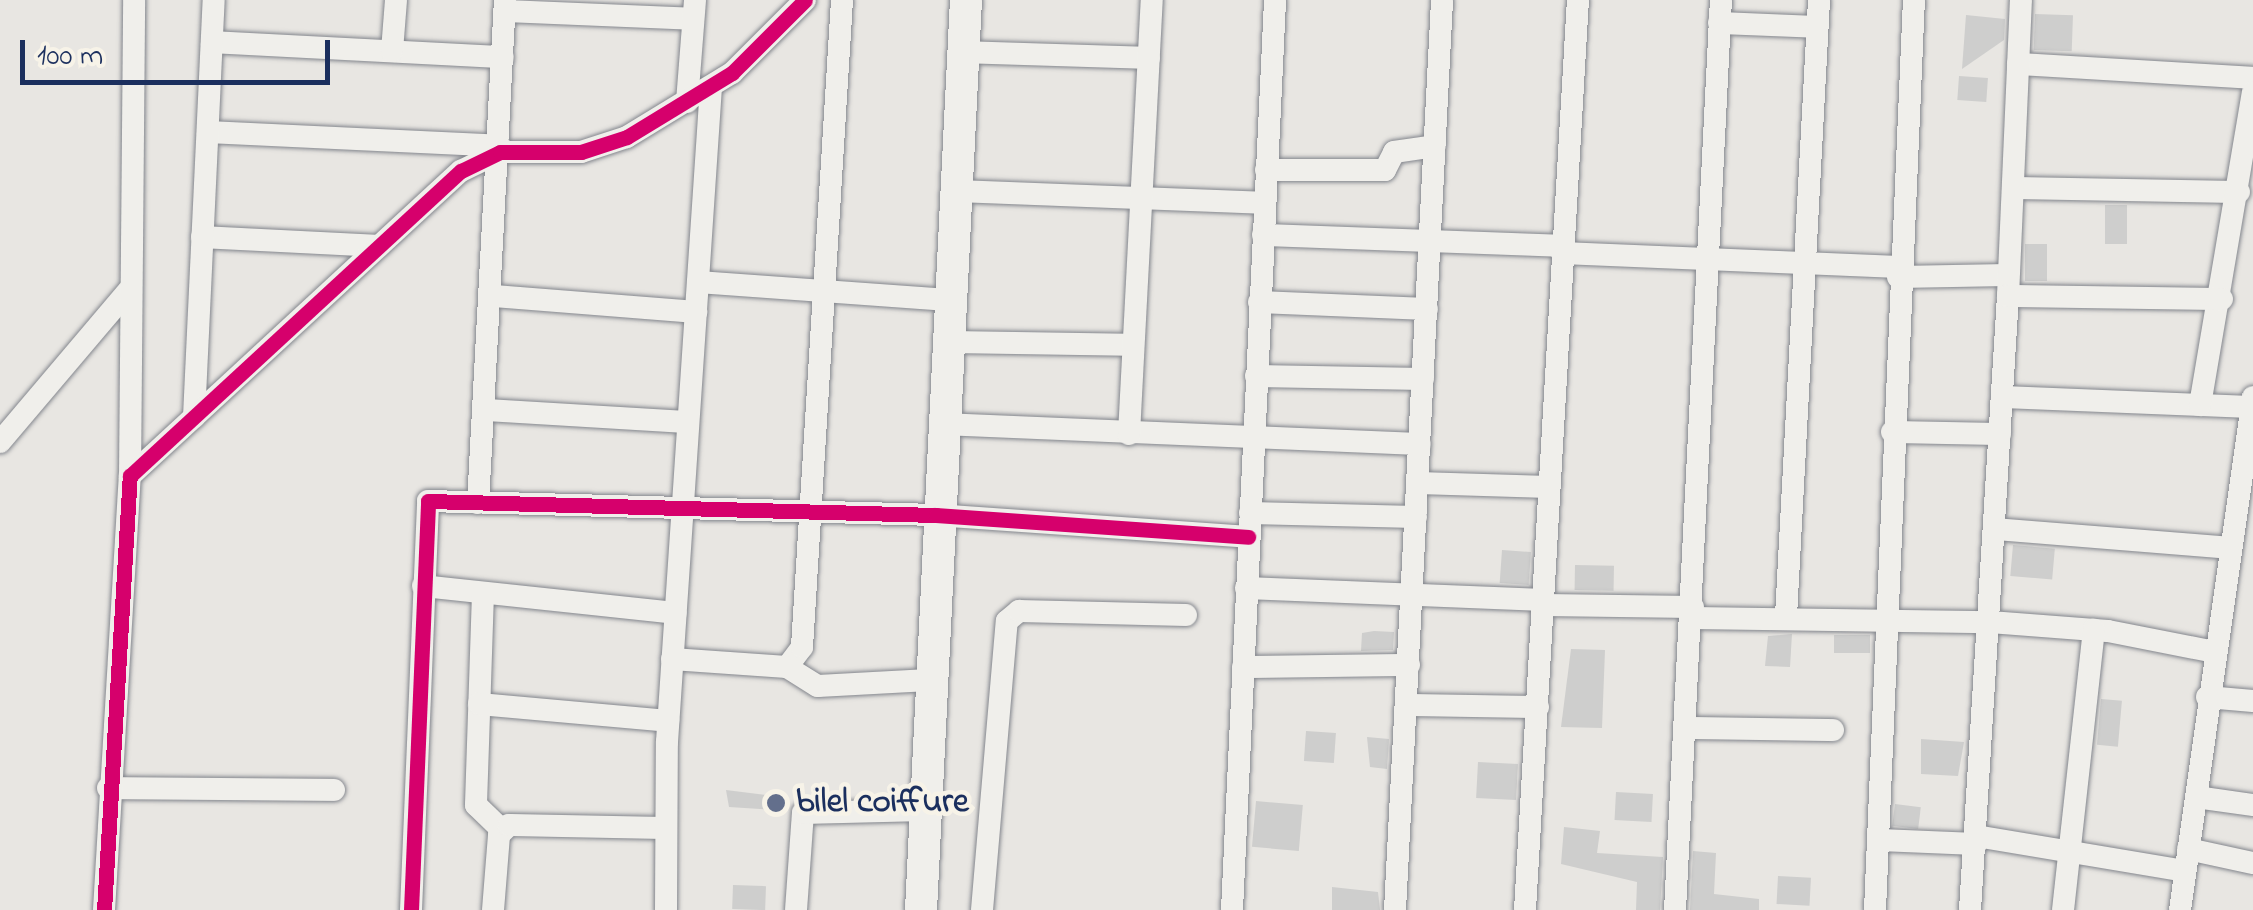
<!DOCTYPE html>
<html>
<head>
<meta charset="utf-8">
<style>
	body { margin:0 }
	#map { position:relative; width:2253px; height:910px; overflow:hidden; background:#e8e6e2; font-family:"Indie Flower",sans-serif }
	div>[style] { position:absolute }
	.building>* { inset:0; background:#cececd; transform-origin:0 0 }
	.roads { filter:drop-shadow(0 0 2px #83868d) drop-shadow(0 0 2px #83868d) }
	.street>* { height:22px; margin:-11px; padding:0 11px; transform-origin:11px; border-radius:11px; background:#f0efeb }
	.secondary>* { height:32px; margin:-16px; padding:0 16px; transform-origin:16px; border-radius:16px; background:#f0efeb }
	.cycleway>* { height:15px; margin:-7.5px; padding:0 7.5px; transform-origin:7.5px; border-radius:7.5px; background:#d6006c }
	.dots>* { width:28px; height:28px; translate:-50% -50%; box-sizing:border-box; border:5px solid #f7f3e8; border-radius:50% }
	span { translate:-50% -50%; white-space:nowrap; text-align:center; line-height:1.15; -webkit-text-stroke:9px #f7f3e8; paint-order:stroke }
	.poi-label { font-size:35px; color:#1b2f5e; font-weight:700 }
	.left { translate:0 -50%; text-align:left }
	.scale { position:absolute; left:20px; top:40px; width:310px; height:45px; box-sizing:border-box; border:5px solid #1b2f5e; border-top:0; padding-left:12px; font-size:30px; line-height:35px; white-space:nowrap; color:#1b2f5e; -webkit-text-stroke:8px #f7f3e8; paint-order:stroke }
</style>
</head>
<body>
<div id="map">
	<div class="building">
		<div style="left:2035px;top:14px;width:38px;height:36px;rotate:2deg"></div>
		<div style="clip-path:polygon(1966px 15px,2005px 19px,2004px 40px,1962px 69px)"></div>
		<div style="left:1959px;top:76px;width:29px;height:24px;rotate:4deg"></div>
		<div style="left:2105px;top:205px;width:22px;height:39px"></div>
		<div style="left:2025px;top:244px;width:22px;height:37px"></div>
		<div style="left:2013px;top:545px;width:42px;height:31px;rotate:5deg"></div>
		<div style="left:1502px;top:550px;width:29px;height:33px;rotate:4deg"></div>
		<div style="left:1575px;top:565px;width:39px;height:25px;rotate:1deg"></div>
		<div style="clip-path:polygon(1374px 631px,1394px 632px,1393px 650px,1361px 651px,1362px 633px)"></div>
		<div style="clip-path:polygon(1792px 634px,1790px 667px,1765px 666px,1768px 636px)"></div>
		<div style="left:1834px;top:635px;width:36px;height:18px"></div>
		<div style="clip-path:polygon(1571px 649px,1605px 650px,1602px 728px,1561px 727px)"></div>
		<div style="left:2101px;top:699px;width:21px;height:46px;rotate:5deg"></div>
		<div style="left:1306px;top:731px;width:30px;height:30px;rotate:4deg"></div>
		<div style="clip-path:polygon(1367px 737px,1389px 739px,1387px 769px,1370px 767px)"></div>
		<div style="clip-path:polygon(1921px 739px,1964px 742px,1958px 776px,1921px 774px)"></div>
		<div style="left:1478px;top:762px;width:40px;height:36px;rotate:3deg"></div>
		<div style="clip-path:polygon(726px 790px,775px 796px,774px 810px,729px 807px)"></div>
		<div style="left:1616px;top:792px;width:37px;height:28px;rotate:3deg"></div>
		<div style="left:1256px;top:801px;width:47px;height:46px;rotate:5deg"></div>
		<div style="left:1895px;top:804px;width:26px;height:22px;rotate:7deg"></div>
		<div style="clip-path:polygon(1564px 827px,1600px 831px,1597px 853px,1663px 857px,1660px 910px,1636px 910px,1637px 882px,1561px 864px)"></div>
		<div style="clip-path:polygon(1693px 851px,1716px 853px,1714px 894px,1759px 899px,1759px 910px,1690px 910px)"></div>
		<div style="left:1778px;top:876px;width:33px;height:28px;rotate:3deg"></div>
		<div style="left:733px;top:885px;width:33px;height:24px;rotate:2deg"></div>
		<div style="clip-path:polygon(1332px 887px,1378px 892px,1380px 910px,1332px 910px)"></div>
	</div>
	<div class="roads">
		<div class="street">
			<div style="left:505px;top:11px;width:188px;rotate:2.4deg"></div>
			<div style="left:1719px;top:23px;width:98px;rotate:2.3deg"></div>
			<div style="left:212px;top:42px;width:291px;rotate:3deg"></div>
			<div style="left:392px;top:51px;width:51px;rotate:-85.5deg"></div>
			<div style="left:963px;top:52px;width:186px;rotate:1.8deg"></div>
			<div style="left:2018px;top:64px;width:235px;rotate:3.4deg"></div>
			<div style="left:687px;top:102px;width:102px;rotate:-85.5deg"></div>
			<div style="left:208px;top:132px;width:292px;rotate:2.7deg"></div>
			<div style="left:1266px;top:170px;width:119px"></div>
			<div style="left:1385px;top:170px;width:20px;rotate:-63deg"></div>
			<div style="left:1394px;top:152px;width:41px;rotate:-8.3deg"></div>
			<div style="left:2013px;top:188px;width:226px;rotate:1deg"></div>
			<div style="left:955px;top:191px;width:309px;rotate:2.2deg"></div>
			<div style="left:1263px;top:235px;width:299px;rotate:2.1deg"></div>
			<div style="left:202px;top:237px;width:177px;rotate:2.9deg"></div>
			<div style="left:1562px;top:253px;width:337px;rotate:2.4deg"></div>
			<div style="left:1898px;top:277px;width:110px;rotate:-1deg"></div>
			<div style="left:698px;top:282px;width:251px;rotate:4.1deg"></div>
			<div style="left:494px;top:296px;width:203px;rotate:4.5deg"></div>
			<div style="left:2008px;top:296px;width:296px;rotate:-87.5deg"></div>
			<div style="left:1259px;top:302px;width:168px;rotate:2.4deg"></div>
			<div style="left:946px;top:342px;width:187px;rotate:0.9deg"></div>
			<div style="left:1256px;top:376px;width:167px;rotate:1deg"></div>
			<div style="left:2002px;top:397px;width:250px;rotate:2.3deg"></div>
			<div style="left:2200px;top:405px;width:317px;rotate:-80.4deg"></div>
			<div style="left:485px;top:410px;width:203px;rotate:3.4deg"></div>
			<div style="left:194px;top:417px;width:417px;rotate:-87.3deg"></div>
			<div style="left:941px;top:424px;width:479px;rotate:2.4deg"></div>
			<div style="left:1892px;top:432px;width:108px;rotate:1.1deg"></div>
			<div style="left:1129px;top:434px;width:435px;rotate:-87deg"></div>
			<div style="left:0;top:442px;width:198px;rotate:-49.7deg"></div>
			<div style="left:130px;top:476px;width:476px;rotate:-89.5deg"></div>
			<div style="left:1418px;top:483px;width:131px;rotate:1.7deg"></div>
			<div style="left:478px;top:503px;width:504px;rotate:-86.93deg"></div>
			<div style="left:1250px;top:513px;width:166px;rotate:1.4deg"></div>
			<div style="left:1995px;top:529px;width:236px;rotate:4.6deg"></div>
			<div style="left:423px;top:586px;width:254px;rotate:6.1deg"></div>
			<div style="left:1246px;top:588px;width:298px;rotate:2.3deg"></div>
			<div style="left:483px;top:593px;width:212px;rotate:91.9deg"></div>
			<div style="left:476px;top:805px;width:36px;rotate:44deg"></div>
			<div style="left:1544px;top:605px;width:149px;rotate:0.8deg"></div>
			<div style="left:1786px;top:616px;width:617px;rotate:-86.93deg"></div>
			<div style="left:1693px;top:618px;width:297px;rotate:0.8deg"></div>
			<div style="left:1990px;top:622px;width:118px;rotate:4.4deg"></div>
			<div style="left:2108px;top:631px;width:109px;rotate:11.1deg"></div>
			<div style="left:672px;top:659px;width:115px;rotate:4deg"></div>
			<div style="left:787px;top:667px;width:25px;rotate:-53deg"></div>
			<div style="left:802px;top:647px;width:648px;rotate:-86.46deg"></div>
			<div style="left:787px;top:667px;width:36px;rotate:32deg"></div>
			<div style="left:818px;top:686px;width:111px;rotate:-3.1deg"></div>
			<div style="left:1243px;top:667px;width:166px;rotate:-0.7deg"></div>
			<div style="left:2207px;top:697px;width:46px;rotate:5deg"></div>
			<div style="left:479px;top:704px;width:190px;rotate:5.1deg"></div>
			<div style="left:1407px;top:705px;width:131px;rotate:0.9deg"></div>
			<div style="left:1687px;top:728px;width:146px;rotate:0.8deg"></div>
			<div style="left:108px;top:788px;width:226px;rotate:0.5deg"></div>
			<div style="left:2196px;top:797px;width:58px;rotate:8deg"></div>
			<div style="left:1976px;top:836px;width:212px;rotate:9.5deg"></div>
			<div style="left:1880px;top:840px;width:96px;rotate:2.4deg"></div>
			<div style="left:2188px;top:849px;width:66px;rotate:12.2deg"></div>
			<div style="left:104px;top:910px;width:435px;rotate:-86.6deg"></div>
			<div style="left:130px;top:476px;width:450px;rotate:-42.7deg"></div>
			<div style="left:461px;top:171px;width:43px;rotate:-26deg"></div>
			<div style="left:500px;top:152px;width:81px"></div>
			<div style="left:581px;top:152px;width:48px;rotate:-18.1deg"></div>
			<div style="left:627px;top:137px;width:123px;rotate:-31.4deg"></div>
			<div style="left:732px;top:73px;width:103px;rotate:-45deg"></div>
			<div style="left:411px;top:910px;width:409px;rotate:-87.6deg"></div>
			<div style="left:428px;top:501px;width:508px;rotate:1.58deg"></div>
			<div style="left:936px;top:515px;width:313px;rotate:4deg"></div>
			<div style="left:493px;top:910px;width:75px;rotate:-85.4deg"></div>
			<div style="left:499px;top:835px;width:14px;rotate:-45deg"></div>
			<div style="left:509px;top:825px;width:157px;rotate:1.1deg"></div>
			<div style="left:666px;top:910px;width:168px;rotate:-89.7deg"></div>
			<div style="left:667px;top:742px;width:656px;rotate:-86.16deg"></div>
			<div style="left:796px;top:910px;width:97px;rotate:-85.9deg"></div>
			<div style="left:803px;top:813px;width:121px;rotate:-1.4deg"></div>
			<div style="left:982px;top:910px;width:290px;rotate:-85.1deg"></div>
			<div style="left:1007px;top:621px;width:16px;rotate:-40deg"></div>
			<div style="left:1019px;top:611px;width:167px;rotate:1.4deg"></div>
			<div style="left:1232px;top:910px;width:911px;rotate:-87.29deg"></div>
			<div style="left:1395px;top:910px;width:911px;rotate:-87.04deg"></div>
			<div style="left:1525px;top:910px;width:912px;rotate:-86.67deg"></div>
			<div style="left:1675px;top:910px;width:911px;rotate:-87.11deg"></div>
			<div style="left:1875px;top:910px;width:911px;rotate:-87.55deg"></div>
			<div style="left:1970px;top:910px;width:615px;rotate:-86.46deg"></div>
			<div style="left:2008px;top:296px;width:214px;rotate:0.8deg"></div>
			<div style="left:2063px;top:910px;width:282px;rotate:-83.7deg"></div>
			<div style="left:2180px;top:910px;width:518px;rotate:-81.9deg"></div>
		</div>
		<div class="secondary">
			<div style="left:921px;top:910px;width:911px;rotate:-87.17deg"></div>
		</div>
	</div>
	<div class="cycleway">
		<div style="left:104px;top:910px;width:435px;rotate:-86.6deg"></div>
		<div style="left:130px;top:476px;width:450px;rotate:-42.7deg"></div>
		<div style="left:461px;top:171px;width:43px;rotate:-26deg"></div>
		<div style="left:500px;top:152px;width:81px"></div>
		<div style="left:581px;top:152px;width:48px;rotate:-18.1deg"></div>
		<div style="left:627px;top:137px;width:123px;rotate:-31.4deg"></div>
		<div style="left:732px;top:73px;width:103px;rotate:-45deg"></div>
		<div style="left:411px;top:910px;width:409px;rotate:-87.6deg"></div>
		<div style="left:428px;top:501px;width:508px;rotate:1.58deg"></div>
		<div style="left:936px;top:515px;width:313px;rotate:4deg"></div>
	</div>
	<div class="dots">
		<div style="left:776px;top:803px;background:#636f8c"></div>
	</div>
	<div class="poi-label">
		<span class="left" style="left:796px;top:803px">bilel coiffure</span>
	</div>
	<div class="scale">100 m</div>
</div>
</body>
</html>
